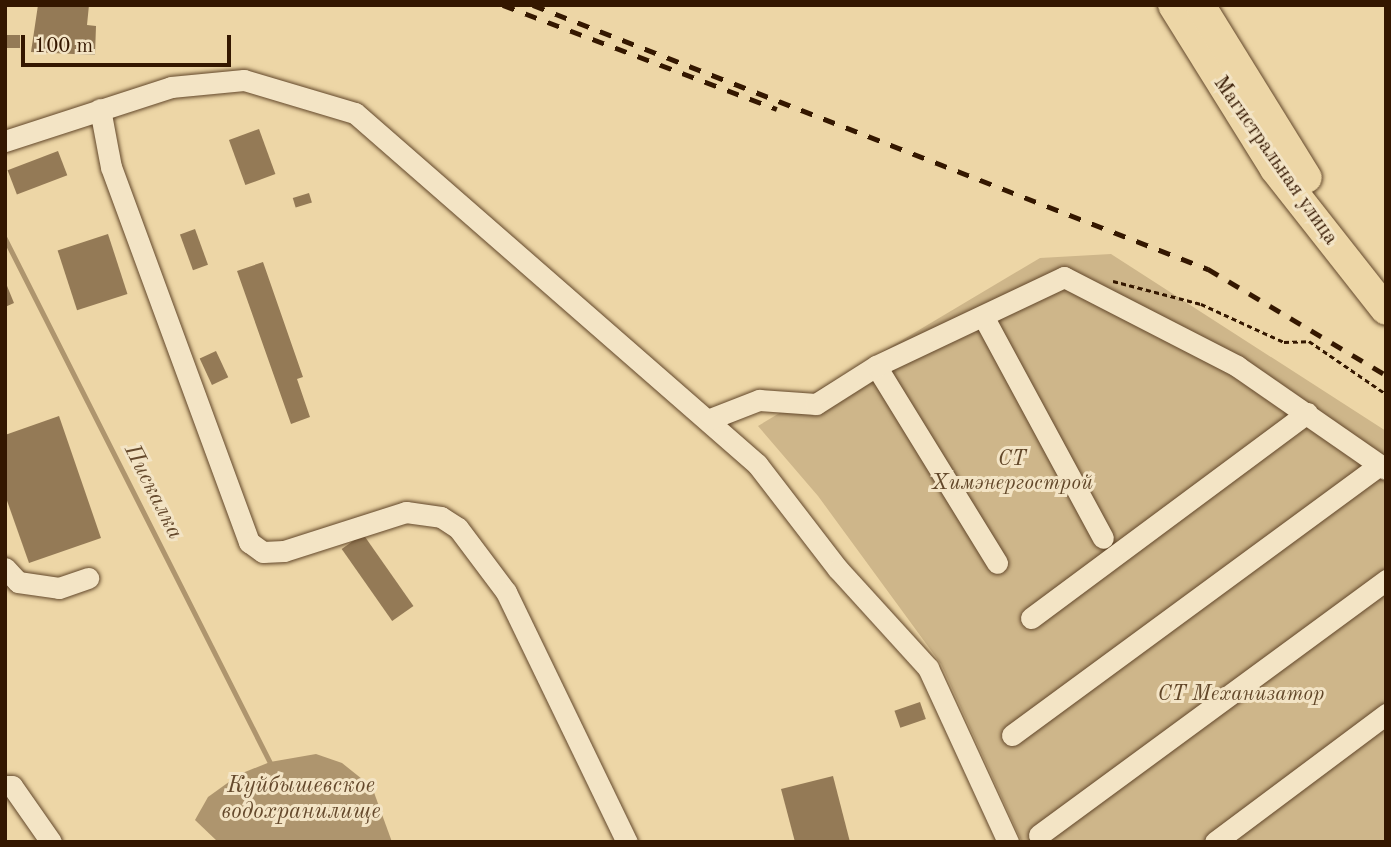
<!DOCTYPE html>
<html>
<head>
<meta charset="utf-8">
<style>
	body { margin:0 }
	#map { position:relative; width:1391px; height:847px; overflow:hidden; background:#edd6a6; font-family:"Old Standard TT",serif }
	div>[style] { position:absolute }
	.green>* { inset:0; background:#ceb68a }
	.water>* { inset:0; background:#ae956e }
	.stream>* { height:4.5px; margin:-2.25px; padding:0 2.25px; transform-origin:2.25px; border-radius:2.25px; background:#ae956e }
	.building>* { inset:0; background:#947a56; transform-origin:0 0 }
	.path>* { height:2.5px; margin-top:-1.25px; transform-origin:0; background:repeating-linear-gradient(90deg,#341700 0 5px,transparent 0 8.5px) }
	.roads { filter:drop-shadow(0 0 2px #62472a) drop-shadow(0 0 2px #62472a) }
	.minor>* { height:21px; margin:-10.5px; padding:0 10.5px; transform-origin:10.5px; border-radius:10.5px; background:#f3e4c5 }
	.highway>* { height:30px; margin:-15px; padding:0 15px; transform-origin:15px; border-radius:15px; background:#edd6a6 }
	.rail>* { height:4.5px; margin-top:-2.25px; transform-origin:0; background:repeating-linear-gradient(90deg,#341700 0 12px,transparent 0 24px) }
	span { translate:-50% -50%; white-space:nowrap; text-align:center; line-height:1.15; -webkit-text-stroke:6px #f3e4c5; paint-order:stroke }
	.street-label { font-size:21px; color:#341700 }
	.park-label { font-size:21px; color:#624729; font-style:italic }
	.water-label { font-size:23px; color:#65492c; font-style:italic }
	.frame { position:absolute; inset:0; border:7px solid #341700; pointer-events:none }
	.scale { position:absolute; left:21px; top:35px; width:210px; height:32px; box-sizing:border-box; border:4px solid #341700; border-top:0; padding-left:9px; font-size:21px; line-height:24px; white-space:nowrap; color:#341700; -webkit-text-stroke:5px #f3e4c5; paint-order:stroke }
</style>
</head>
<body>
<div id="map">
	<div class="green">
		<div style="clip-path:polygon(1111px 254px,1386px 431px,1386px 842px,1022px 842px,941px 664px,818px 496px,758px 426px,1040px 258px)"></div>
	</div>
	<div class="water">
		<div style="clip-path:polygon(316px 754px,342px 763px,372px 787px,392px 842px,218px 842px,195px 820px,208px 797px,240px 774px,270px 762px)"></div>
	</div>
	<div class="stream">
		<div style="left:5px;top:238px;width:587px;rotate:63.17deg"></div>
	</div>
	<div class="building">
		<div style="clip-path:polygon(38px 5px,89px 5px,87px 25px,96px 26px,95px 55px,31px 52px)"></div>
		<div style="left:5px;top:35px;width:15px;height:13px"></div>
		<div style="left:259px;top:129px;width:48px;height:32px;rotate:70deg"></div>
		<div style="left:58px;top:151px;width:26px;height:54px;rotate:69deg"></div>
		<div style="left:309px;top:193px;width:10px;height:17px;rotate:73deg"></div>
		<div style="left:195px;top:229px;width:38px;height:16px;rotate:70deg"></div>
		<div style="left:108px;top:234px;width:63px;height:53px;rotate:72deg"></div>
		<div style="clip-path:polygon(263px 262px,303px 377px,297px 379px,310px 417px,291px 424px,237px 271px)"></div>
		<div style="clip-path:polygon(5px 281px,14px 303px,5px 307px)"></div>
		<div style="left:216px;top:351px;width:29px;height:18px;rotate:65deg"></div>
		<div style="clip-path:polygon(59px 416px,101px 538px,29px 563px,5px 495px,5px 435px)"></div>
		<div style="left:363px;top:534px;width:88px;height:26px;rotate:55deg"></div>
		<div style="left:920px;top:702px;width:18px;height:27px;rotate:71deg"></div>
		<div style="clip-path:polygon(833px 776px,850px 842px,795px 842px,781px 789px)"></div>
	</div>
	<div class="path">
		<div style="left:1113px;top:281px;width:91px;rotate:14.6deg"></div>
		<div style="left:1201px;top:304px;width:91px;rotate:24.6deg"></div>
		<div style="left:1284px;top:342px;width:25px;rotate:-2deg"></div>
		<div style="left:1309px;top:341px;width:93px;rotate:34.5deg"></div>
	</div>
	<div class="roads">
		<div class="minor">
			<div style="left:100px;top:109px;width:59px;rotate:79.3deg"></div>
			<div style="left:111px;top:167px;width:400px;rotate:69.8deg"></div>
			<div style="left:249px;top:542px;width:17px;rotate:36deg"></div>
			<div style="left:263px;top:552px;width:21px;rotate:-3deg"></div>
			<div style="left:284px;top:551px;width:128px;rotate:-17.7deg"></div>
			<div style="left:406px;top:512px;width:35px;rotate:8deg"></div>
			<div style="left:441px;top:517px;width:20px;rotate:33deg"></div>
			<div style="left:458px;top:528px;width:80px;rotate:53.1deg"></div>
			<div style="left:506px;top:592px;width:278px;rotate:64.2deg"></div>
			<div style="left:5px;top:141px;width:175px;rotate:-18deg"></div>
			<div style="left:171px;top:87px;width:73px;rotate:-5.5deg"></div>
			<div style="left:244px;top:80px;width:116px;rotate:16.6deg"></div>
			<div style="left:355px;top:113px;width:534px;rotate:41.13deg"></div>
			<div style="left:757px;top:464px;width:133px;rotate:52.4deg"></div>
			<div style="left:838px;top:569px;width:134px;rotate:47.7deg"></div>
			<div style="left:928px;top:668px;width:192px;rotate:65.3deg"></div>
			<div style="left:983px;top:316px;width:252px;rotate:61.6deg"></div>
			<div style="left:876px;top:366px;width:231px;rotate:58.4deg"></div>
			<div style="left:710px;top:419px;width:53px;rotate:-21.2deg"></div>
			<div style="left:759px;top:400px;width:57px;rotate:4deg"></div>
			<div style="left:816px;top:404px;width:71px;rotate:-32.3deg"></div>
			<div style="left:876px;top:366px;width:208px;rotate:-25.3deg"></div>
			<div style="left:1064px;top:277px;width:195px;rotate:27.2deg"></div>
			<div style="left:1237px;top:366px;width:181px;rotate:34.7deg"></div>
			<div style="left:5px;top:568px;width:19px;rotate:47deg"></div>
			<div style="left:18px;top:582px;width:41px;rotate:8.3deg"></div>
			<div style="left:59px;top:588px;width:31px;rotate:-19deg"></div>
			<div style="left:1031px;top:618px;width:344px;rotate:-36.6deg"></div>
			<div style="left:1012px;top:735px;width:456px;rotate:-36.3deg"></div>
			<div style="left:5px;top:786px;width:7px"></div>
			<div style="left:12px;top:786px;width:68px;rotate:55.1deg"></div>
			<div style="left:1039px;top:835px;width:431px;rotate:-36.3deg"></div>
			<div style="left:1215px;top:842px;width:214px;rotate:-36.8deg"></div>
		</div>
		<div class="highway">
			<div style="left:1173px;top:5px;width:193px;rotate:58.1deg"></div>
			<div style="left:1275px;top:169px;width:179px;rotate:51.8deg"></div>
			<div style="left:1200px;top:5px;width:203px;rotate:58.3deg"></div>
		</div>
	</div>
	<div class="rail">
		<div style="left:503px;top:5px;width:293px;rotate:20.8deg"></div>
		<div style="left:533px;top:5px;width:725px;rotate:21.36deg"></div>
		<div style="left:1208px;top:269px;width:207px;rotate:30.8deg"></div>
	</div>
	<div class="street-label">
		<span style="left:1275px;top:161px;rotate:55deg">Магистральная улица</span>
	</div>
	<div class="park-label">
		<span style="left:1012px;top:472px">СТ<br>Химэнергострой</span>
		<span style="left:1241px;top:695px">СТ Механизатор</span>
	</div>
	<div class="water-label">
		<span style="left:153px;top:492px;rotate:63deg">Пискалка</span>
		<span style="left:301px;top:799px">Куйбышевское<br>водохранилище</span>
	</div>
	<div class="frame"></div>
	<div class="scale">100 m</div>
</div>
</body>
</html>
